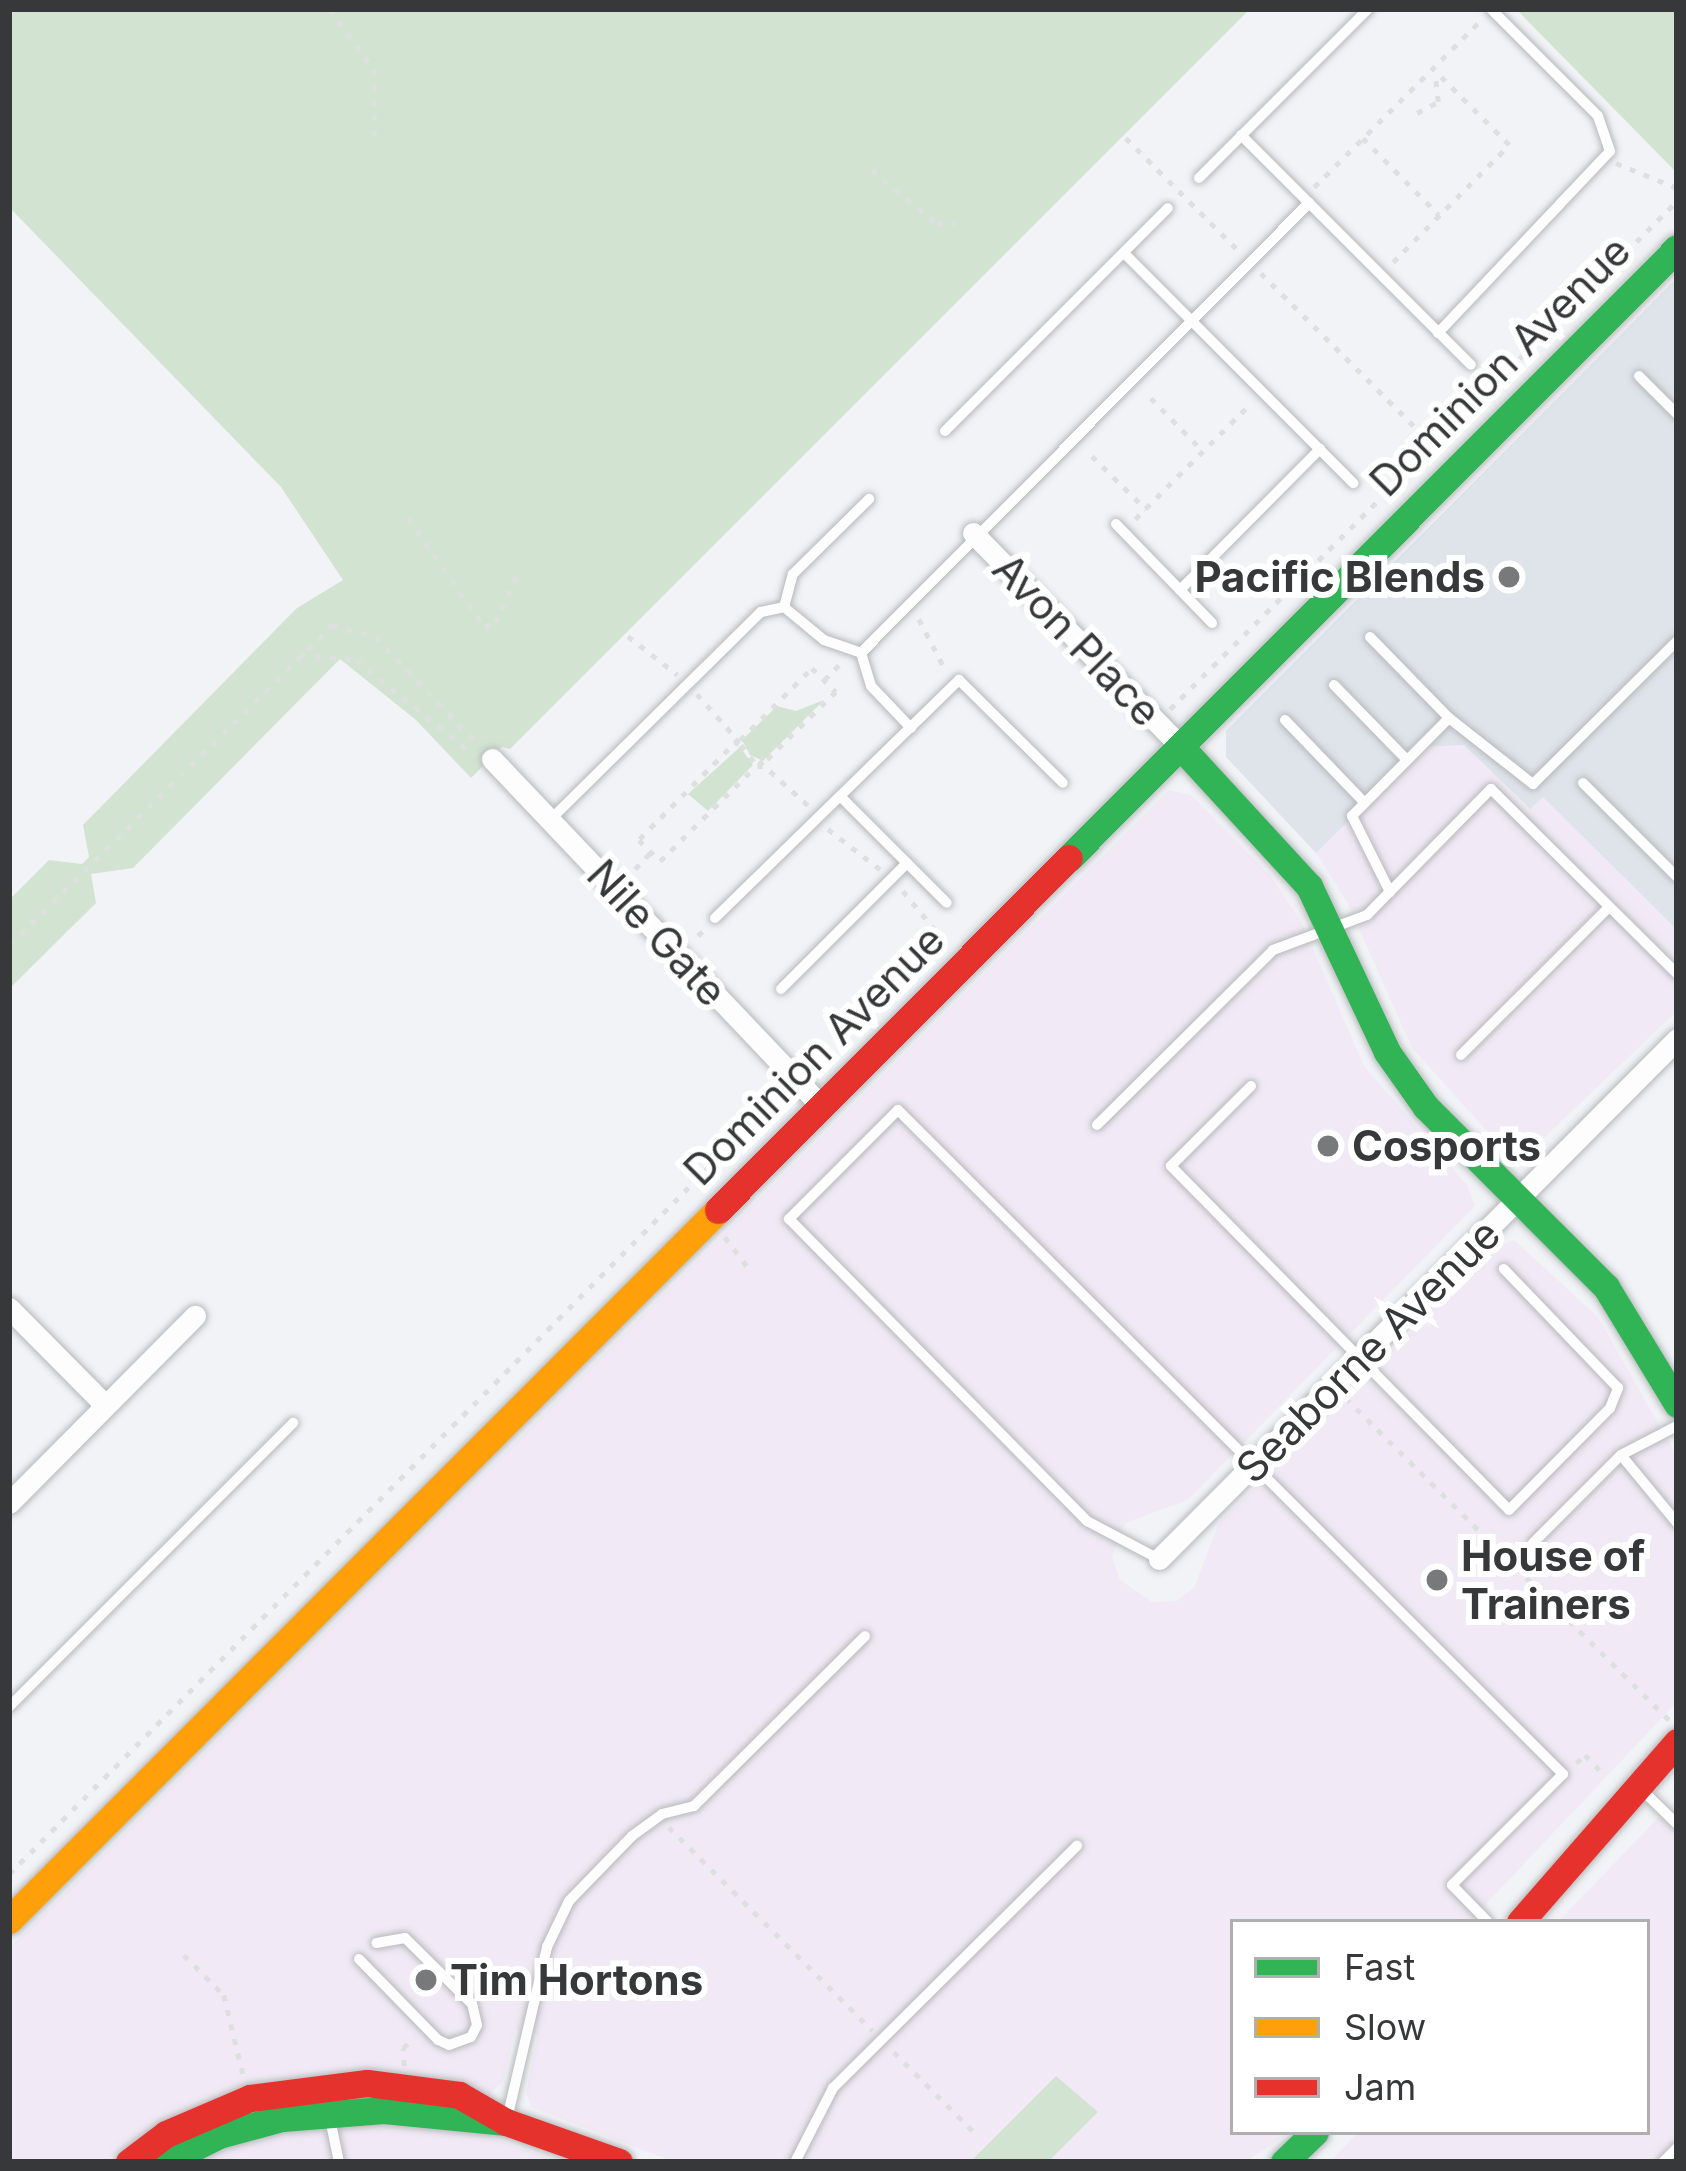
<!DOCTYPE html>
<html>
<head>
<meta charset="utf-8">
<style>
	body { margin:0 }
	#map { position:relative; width:1686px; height:2171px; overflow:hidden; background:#f1f3f6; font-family:Inter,sans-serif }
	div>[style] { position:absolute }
	.commercial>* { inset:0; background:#f1eaf6 }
	.built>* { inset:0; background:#dfe4eb }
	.green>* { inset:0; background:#d2e4d1 }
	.path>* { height:4.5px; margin-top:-2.25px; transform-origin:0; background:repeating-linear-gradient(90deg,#dedfdf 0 6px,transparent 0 15px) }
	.roads { filter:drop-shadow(0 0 3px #b7b9bb) drop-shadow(0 0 3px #b7b9bb) }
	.lane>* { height:10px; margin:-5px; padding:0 5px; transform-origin:5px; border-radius:5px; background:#fdfdfe }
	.street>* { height:21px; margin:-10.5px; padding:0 10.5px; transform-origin:10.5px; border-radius:10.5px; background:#fdfdfe }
	.fast>* { height:27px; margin:-13.5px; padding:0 13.5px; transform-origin:13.5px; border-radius:13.5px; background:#30b455 }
	.slow>* { height:27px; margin:-13.5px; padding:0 13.5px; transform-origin:13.5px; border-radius:13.5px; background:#ff9f0a }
	.jam>* { height:27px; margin:-13.5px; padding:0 13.5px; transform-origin:13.5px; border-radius:13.5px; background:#e5322d }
	.dots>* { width:33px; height:33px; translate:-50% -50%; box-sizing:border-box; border:6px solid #fff; border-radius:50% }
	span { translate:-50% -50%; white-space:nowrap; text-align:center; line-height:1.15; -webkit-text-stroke:12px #fff; paint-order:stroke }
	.street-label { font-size:42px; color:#373839 }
	.poi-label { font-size:42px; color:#373839; font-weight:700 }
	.right { translate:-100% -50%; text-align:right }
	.left { translate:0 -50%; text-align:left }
	.frame { position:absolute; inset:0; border:12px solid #373839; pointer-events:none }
	.legend { position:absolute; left:1230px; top:1919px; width:420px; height:216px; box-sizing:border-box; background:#fff; border:3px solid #afafb0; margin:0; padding:15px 21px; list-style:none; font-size:36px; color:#373839 }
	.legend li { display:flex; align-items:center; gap:24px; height:60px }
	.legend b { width:60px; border:3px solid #afafb0 }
</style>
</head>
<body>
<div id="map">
	<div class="commercial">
		<div style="clip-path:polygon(1465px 745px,1529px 809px,1543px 796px,1677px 930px,1677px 1011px,1524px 1157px,1503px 1149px,1412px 1048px,1347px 902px,1316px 853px,1424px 747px)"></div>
		<div style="clip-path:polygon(1169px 790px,1191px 795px,1270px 875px,1302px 923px,1364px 1066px,1467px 1185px,1475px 1206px,1188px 1500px,1125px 1523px,1112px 1557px,1120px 1580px,1152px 1602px,1176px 1601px,1194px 1588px,1219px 1523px,1496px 1247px,1514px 1240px,1598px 1317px,1677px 1456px,1677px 1702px,1469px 1922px,1233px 1922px,1233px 2132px,1291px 2132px,1245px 2162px,674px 2162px,531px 2107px,526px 2091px,538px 2035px,515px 2030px,503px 2082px,489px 2094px,125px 2147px,103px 2162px,9px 2162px,9px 1948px)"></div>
		<div style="clip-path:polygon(1677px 1798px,1677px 2162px,1330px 2162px,1358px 2132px,1647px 2132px,1647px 1922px,1558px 1922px)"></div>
		<div style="clip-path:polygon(328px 2120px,462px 2128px,562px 2162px,178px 2162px)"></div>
	</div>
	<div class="built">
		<div style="clip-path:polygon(1677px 278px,1677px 930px,1543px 797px,1530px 809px,1464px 745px,1424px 747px,1316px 853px,1226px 757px,1226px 731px)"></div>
	</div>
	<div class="green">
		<div style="clip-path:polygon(9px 9px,1250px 9px,510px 749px,502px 747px,471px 778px,416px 720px,340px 659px,133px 868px,91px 874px,96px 903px,9px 989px,9px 900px,49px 860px,82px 864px,89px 857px,83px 825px,297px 608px,343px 580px,281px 487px,9px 207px)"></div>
		<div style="clip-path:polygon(1516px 9px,1677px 9px,1677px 173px)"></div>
		<div style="clip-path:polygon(824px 700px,763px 761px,750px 755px,742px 740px,777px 706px,796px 711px)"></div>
		<div style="clip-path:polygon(740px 747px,753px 765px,708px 811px,688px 794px)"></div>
		<div style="clip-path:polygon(1056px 2076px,1098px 2112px,1048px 2162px,970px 2162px)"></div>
	</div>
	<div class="path">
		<div style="left:330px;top:9px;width:75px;rotate:54.2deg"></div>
		<div style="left:374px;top:70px;width:67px;rotate:89.1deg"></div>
		<div style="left:1417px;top:113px;width:24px;rotate:-28deg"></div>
		<div style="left:1438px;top:102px;width:28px;rotate:-96deg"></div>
		<div style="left:1126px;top:138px;width:163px;rotate:45deg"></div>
		<div style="left:1363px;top:138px;width:108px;rotate:45.4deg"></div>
		<div style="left:1616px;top:163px;width:66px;rotate:22.3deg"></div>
		<div style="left:872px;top:170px;width:85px;rotate:39.7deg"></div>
		<div style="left:937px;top:224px;width:18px;rotate:-3deg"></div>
		<div style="left:1314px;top:187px;width:233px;rotate:-45deg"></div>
		<div style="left:1393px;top:262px;width:165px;rotate:-45.2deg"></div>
		<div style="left:1509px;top:145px;width:107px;rotate:-135deg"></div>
		<div style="left:1261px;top:273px;width:240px;rotate:45deg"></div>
		<div style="left:1151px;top:398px;width:73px;rotate:45.6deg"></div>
		<div style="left:1092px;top:456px;width:76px;rotate:44.5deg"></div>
		<div style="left:408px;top:518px;width:133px;rotate:54.8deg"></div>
		<div style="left:485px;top:627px;width:11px;rotate:-22deg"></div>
		<div style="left:495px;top:623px;width:55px;rotate:-65.3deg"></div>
		<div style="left:1135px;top:519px;width:163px;rotate:-45deg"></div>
		<div style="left:919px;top:619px;width:56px;rotate:62.5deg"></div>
		<div style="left:628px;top:636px;width:63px;rotate:38deg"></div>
		<div style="left:300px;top:654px;width:56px;rotate:6.1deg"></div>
		<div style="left:356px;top:660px;width:153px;rotate:38.9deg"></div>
		<div style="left:824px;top:680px;width:21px;rotate:-45deg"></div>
		<div style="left:697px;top:694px;width:60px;rotate:48.4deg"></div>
		<div style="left:1170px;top:709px;width:718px;rotate:-45.06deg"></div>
		<div style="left:740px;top:740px;width:102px;rotate:-45deg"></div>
		<div style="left:812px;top:668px;width:34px;rotate:45deg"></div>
		<div style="left:836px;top:692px;width:103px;rotate:135.4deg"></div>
		<div style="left:735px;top:745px;width:7px;rotate:-56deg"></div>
		<div style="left:739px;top:739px;width:142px;rotate:134.7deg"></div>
		<div style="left:639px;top:840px;width:30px;rotate:45deg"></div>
		<div style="left:660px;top:861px;width:135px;rotate:-44.7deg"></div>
		<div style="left:741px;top:745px;width:24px;rotate:52deg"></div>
		<div style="left:760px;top:769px;width:8px;rotate:-97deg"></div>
		<div style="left:759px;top:761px;width:67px;rotate:42deg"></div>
		<div style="left:828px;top:829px;width:66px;rotate:37.6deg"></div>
		<div style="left:635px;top:869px;width:23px;rotate:-47deg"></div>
		<div style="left:903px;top:891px;width:60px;rotate:50.4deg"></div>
		<div style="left:698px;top:936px;width:13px;rotate:-48deg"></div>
		<div style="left:9px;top:945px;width:455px;rotate:-44.7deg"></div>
		<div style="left:332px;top:625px;width:46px;rotate:15.3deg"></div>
		<div style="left:376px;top:637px;width:146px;rotate:46.4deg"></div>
		<div style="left:725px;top:1237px;width:40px;rotate:53deg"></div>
		<div style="left:1346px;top:1398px;width:456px;rotate:44.9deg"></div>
		<div style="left:1576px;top:1763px;width:12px;rotate:-42deg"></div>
		<div style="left:1585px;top:1755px;width:23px;rotate:45deg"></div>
		<div style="left:669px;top:1827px;width:288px;rotate:45deg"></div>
		<div style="left:9px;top:1874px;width:1093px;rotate:-45.3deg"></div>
		<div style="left:184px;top:1955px;width:57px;rotate:45deg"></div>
		<div style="left:224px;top:1995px;width:81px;rotate:76.5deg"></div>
		<div style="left:894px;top:2052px;width:115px;rotate:45deg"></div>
		<div style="left:404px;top:2066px;width:18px;rotate:-93deg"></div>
		<div style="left:403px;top:2048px;width:13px;rotate:-42deg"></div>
	</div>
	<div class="roads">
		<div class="lane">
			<div style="left:1241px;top:135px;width:325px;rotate:45deg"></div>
			<div style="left:1199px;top:178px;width:239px;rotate:-45deg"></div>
			<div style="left:1124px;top:253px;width:325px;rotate:45.1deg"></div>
			<div style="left:1438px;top:333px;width:250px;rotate:-46.6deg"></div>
			<div style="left:1610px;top:151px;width:37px;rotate:-109deg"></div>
			<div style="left:1598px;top:116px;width:151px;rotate:-135deg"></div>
			<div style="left:1639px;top:376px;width:54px;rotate:45deg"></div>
			<div style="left:945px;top:431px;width:315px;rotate:-45deg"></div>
			<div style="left:1116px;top:524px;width:138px;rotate:45.9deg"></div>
			<div style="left:1180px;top:590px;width:199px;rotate:-45.2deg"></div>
			<div style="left:784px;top:607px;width:34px;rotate:-75deg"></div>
			<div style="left:793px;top:574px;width:107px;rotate:-44.6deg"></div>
			<div style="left:1370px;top:637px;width:113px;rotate:45.7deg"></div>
			<div style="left:1449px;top:718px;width:138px;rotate:134.7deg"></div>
			<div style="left:1352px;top:816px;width:85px;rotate:63.4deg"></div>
			<div style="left:861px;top:653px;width:635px;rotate:-45.13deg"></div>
			<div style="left:861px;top:653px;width:34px;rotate:73deg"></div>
			<div style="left:871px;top:686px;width:58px;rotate:46.4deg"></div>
			<div style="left:1334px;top:685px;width:105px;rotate:45.8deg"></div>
			<div style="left:1449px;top:718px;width:107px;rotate:38.2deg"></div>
			<div style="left:1533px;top:784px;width:203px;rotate:-44.8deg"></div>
			<div style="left:1285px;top:720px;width:115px;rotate:46.1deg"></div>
			<div style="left:1583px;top:783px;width:133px;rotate:45deg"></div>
			<div style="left:842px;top:798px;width:148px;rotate:45deg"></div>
			<div style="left:550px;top:820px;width:296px;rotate:-44.6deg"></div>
			<div style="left:761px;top:612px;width:24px;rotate:-12deg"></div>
			<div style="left:784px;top:607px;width:52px;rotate:39.5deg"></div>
			<div style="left:824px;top:640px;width:39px;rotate:19deg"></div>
			<div style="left:715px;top:918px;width:341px;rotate:-44.3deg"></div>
			<div style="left:959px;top:680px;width:146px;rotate:44.7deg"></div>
			<div style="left:781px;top:989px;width:178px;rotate:-45deg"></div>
			<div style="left:1461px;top:1055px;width:209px;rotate:-45deg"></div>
			<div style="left:1251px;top:1086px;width:113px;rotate:135deg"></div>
			<div style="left:1171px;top:1166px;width:482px;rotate:45.5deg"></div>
			<div style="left:1509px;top:1510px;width:144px;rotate:-45.3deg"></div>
			<div style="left:1610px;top:1408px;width:22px;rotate:-68deg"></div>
			<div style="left:1618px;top:1388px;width:165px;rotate:-133.8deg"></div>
			<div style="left:1097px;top:1125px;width:248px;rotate:-44.8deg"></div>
			<div style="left:1273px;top:950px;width:100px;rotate:-20.4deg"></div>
			<div style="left:1367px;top:915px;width:177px;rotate:-45.5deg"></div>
			<div style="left:1491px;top:789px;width:262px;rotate:44.8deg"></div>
			<div style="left:1621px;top:1455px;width:88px;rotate:50.5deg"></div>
			<div style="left:1533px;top:1543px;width:124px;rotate:-45deg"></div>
			<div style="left:1621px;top:1455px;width:63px;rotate:-27.4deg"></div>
			<div style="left:1159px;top:1559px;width:81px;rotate:-152.2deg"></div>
			<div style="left:1087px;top:1521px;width:424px;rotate:-134.6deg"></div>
			<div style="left:789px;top:1219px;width:154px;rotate:-45deg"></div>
			<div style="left:898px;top:1110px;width:940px;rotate:44.96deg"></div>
			<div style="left:1563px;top:1774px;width:157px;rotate:135deg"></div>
			<div style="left:1452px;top:1885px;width:52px;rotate:45.8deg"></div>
			<div style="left:9px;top:1707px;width:402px;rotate:-45deg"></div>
			<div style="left:1641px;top:1789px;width:50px;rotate:44.2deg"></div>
			<div style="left:359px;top:1959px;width:113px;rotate:45.7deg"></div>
			<div style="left:438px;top:2040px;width:12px;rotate:24deg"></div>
			<div style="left:449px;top:2045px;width:23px;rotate:-20deg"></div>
			<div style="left:471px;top:2037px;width:13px;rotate:-63deg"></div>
			<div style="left:477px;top:2025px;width:22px;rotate:-103deg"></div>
			<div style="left:472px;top:2004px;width:94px;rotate:-135.4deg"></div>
			<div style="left:405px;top:1938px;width:29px;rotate:170deg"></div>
			<div style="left:330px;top:2119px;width:44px;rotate:78.2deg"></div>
			<div style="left:507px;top:2119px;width:177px;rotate:-76.9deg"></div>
			<div style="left:547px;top:1947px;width:51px;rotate:-64.4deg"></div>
			<div style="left:569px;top:1901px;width:91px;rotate:-45.9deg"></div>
			<div style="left:632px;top:1836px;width:37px;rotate:-36deg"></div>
			<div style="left:662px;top:1814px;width:33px;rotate:-14deg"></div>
			<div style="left:694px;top:1806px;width:241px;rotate:-44.8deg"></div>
			<div style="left:795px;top:2162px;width:83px;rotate:-62.8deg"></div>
			<div style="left:833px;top:2088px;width:344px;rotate:-44.8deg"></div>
			<div style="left:1663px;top:2162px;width:20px;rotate:-45deg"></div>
		</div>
		<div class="street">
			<div style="left:973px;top:533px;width:298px;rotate:45.8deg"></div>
			<div style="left:492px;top:759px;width:480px;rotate:46.5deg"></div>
			<div style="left:9px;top:1308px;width:136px;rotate:45.3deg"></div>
			<div style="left:9px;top:1503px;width:264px;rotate:-45.2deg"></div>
			<div style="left:1159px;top:1559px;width:734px;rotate:-45.11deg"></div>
		</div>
		<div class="fast">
			<div style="left:1181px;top:747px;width:189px;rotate:47.4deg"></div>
			<div style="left:1309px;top:886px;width:183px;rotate:64.8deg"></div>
			<div style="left:1387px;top:1052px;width:67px;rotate:54.7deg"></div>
			<div style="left:1426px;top:1107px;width:255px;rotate:45deg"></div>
			<div style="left:1606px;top:1287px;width:137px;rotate:58.7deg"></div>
			<div style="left:1069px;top:858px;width:861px;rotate:-45.09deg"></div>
			<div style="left:165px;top:2162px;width:60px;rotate:-26.6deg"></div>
			<div style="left:219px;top:2135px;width:65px;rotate:-15.1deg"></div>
			<div style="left:282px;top:2118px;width:102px;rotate:-4.5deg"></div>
			<div style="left:384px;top:2110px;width:123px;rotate:5.6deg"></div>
			<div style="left:1284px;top:2162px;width:43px;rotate:-44.1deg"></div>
		</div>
		<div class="slow">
			<div style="left:9px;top:1920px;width:1003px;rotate:-45.04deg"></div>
		</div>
		<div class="jam">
			<div style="left:718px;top:1210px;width:497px;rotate:-45.1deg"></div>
			<div style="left:1520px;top:1922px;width:239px;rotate:-48.9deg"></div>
			<div style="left:129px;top:2162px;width:46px;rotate:-37.1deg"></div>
			<div style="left:166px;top:2134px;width:91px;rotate:-23.2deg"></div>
			<div style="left:250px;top:2098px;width:118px;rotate:-7.3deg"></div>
			<div style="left:367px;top:2083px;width:93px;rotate:7.4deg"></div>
			<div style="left:459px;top:2095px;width:54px;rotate:29.9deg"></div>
			<div style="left:506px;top:2122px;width:120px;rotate:19.5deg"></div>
		</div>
	</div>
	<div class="dots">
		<div style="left:1509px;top:577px;background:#78797b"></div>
		<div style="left:1328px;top:1146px;background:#78797b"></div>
		<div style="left:1437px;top:1580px;background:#78797b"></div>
		<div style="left:426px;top:1980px;background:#78797b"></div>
	</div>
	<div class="street-label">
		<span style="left:1500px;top:366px;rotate:-45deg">Dominion Avenue</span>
		<span style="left:1077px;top:640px;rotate:46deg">Avon Place</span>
		<span style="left:657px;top:933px;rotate:47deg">Nile Gate</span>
		<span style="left:814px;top:1055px;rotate:-45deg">Dominion Avenue</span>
		<span style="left:1368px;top:1351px;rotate:-45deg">Seaborne Avenue</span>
	</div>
	<div class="poi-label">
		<span class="right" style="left:1485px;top:577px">Pacific Blends</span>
		<span class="left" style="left:1352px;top:1146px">Cosports</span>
		<span class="left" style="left:1461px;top:1580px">House of<br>Trainers</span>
		<span class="left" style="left:450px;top:1980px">Tim Hortons</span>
	</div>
	<div class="frame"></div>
	<ul class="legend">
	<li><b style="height:15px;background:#30b455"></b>Fast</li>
	<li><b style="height:15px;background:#ff9f0a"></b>Slow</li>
	<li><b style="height:15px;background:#e5322d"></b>Jam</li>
	</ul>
</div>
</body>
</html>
